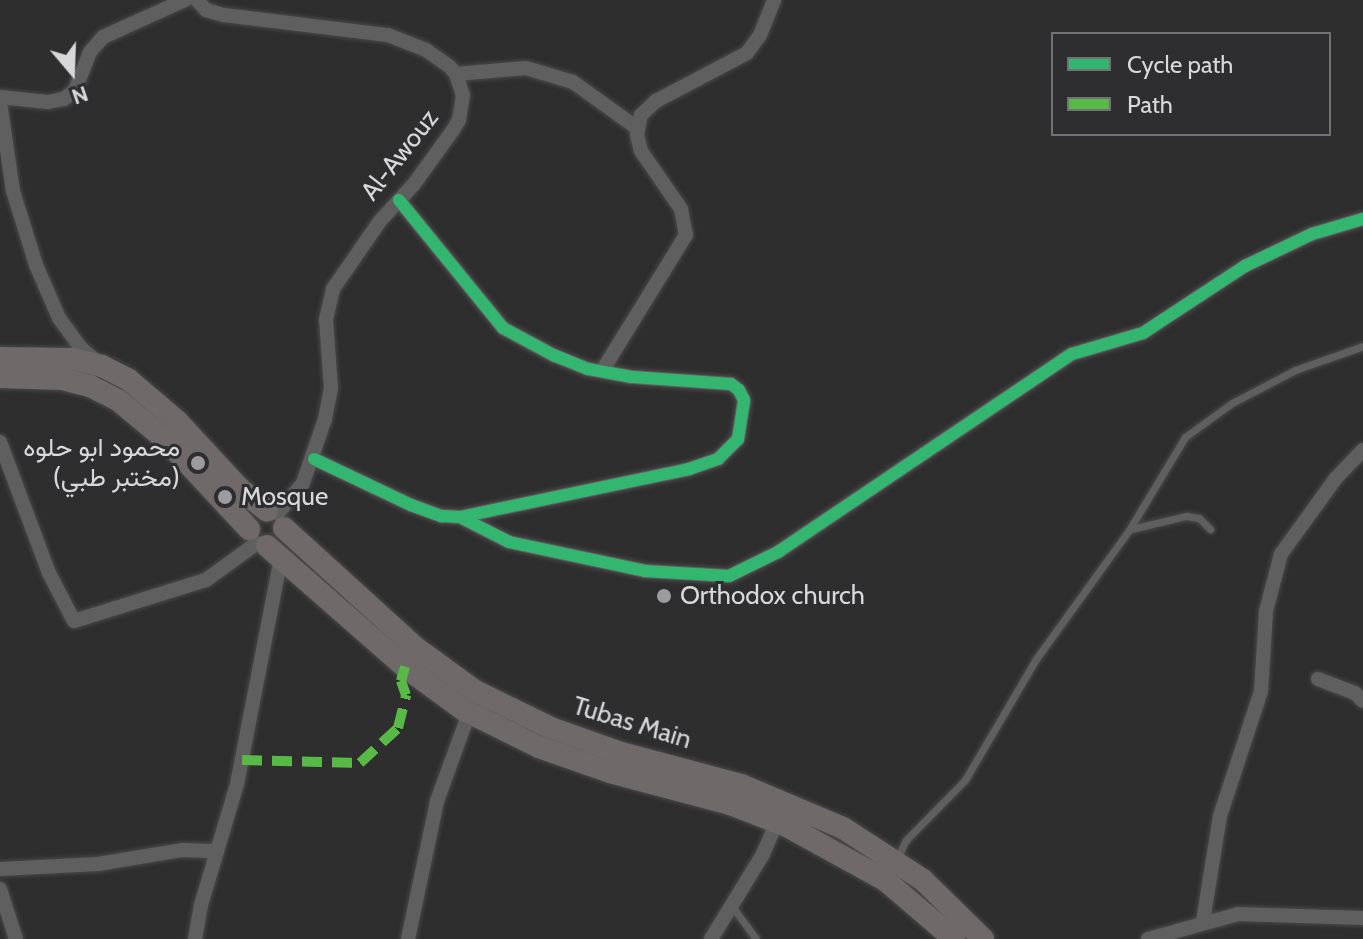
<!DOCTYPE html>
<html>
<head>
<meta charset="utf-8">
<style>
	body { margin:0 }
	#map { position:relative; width:1363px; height:939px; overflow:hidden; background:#2e2e2f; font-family:Cabin,Vazirmatn,sans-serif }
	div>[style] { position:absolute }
	.roads { filter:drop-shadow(0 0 2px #49494a) drop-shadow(0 0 2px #49494a) }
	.service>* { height:7px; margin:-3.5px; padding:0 3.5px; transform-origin:3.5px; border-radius:3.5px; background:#5f5f60 }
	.minor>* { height:14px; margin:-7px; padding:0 7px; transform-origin:7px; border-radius:7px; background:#5f5f60 }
	.primary>* { height:22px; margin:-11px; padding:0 11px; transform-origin:11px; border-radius:11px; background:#6f6969 }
	.quiet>* { height:10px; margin-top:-5px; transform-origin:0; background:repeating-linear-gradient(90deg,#58b947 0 20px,transparent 0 30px) }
	.cycleway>* { height:12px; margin:-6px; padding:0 6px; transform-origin:6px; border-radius:6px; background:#33b770 }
	.dots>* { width:22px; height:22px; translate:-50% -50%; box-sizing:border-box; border:4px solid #2e2d30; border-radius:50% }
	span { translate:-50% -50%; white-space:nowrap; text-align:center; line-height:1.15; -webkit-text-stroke:6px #2e2d30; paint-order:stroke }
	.street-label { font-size:26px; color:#d8d8da }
	.poi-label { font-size:26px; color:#d8d8da }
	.right { translate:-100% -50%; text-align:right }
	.left { translate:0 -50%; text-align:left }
	.legend { position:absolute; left:1051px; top:32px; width:280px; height:104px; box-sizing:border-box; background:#2e2d30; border:2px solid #727174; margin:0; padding:10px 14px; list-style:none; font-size:24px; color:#d8d8da }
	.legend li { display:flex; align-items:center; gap:16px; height:40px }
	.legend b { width:40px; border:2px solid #727174 }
	.north { position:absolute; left:32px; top:32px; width:80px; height:80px; -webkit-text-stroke:6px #2e2d30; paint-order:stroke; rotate:161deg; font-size:22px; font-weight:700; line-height:32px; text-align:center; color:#d8d8da }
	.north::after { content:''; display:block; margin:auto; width:28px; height:36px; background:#d8d8da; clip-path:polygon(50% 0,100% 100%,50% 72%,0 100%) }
</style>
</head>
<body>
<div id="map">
	<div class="roads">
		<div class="service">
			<div style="left:1131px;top:529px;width:57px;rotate:-13.3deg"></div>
			<div style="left:1186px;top:516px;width:13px;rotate:9deg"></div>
			<div style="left:1199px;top:518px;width:16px;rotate:45deg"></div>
			<div style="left:897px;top:859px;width:21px;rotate:-65deg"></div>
			<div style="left:906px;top:840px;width:84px;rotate:-45.5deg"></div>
			<div style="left:965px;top:780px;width:140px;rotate:-59.6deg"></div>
			<div style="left:1036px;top:659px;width:159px;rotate:-54.2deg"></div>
			<div style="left:1129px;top:530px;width:109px;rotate:-58.9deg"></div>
			<div style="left:1185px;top:437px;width:58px;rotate:-35.9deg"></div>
			<div style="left:1232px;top:403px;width:71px;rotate:-27.6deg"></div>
			<div style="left:1295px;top:370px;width:72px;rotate:-19.4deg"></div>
			<div style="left:732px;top:906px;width:41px;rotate:54deg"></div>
		</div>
		<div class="minor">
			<div style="left:197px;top:0;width:13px;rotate:48deg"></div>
			<div style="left:206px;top:10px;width:19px;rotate:16deg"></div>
			<div style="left:224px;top:15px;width:165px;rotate:7deg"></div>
			<div style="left:388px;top:35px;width:41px;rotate:21.5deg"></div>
			<div style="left:426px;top:50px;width:29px;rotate:35deg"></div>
			<div style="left:450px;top:67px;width:9px;rotate:49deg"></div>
			<div style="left:456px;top:74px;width:22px;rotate:72deg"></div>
			<div style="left:463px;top:95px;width:25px;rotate:99deg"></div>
			<div style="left:459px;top:120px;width:12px;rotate:121deg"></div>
			<div style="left:453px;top:130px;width:67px;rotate:125.8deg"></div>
			<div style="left:414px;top:184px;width:50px;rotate:132.6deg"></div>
			<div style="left:380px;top:221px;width:83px;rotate:124.7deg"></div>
			<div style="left:333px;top:289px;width:32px;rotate:103deg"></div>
			<div style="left:326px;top:320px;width:68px;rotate:85.8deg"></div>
			<div style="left:331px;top:388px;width:32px;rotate:101deg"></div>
			<div style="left:325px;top:419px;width:68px;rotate:109deg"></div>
			<div style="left:303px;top:483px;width:40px;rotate:130deg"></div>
			<div style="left:456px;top:74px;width:70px;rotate:-4.9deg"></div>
			<div style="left:526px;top:68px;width:49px;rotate:16.6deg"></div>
			<div style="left:573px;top:82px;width:79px;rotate:35.7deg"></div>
			<div style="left:0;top:97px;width:48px;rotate:5.9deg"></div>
			<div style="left:48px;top:102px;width:16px;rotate:-11deg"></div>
			<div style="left:64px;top:99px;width:14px;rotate:-39deg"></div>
			<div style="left:75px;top:90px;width:41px;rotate:-68.5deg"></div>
			<div style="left:90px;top:52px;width:20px;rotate:-49deg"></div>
			<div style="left:103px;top:37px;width:90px;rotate:-24.3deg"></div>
			<div style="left:0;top:102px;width:90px;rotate:81.7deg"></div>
			<div style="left:13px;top:191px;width:77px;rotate:72.7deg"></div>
			<div style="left:36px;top:265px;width:58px;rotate:66.5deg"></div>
			<div style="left:59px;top:318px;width:37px;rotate:54deg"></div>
			<div style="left:81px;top:348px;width:21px;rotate:41deg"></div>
			<div style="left:602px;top:371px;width:160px;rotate:-58.3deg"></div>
			<div style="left:686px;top:235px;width:26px;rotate:-101deg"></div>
			<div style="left:681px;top:209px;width:70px;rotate:-124.6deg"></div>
			<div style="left:641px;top:151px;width:16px;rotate:-104deg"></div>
			<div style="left:637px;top:135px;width:20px;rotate:-79deg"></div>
			<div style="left:641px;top:115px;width:21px;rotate:-43deg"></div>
			<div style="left:656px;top:101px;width:103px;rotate:-27.8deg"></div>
			<div style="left:747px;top:53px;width:22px;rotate:-54deg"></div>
			<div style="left:760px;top:35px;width:38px;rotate:-68deg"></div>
			<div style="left:0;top:442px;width:140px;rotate:69.5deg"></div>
			<div style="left:49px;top:573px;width:54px;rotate:62.5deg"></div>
			<div style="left:74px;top:621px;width:138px;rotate:-17.3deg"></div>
			<div style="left:206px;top:580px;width:63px;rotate:-36deg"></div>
			<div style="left:314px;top:459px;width:107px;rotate:25.4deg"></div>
			<div style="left:411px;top:505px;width:33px;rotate:20deg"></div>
			<div style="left:442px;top:516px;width:18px;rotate:3deg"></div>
			<div style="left:460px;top:517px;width:234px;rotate:-11.8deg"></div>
			<div style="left:689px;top:469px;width:31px;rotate:-19deg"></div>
			<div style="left:718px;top:459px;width:28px;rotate:-45deg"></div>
			<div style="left:738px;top:439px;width:39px;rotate:-81deg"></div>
			<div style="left:744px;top:400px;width:11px;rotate:-117deg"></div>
			<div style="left:739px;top:390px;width:10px;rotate:-143deg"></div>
			<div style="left:731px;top:384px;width:99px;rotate:-176deg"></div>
			<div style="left:632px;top:377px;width:45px;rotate:-169.7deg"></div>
			<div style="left:588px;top:369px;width:35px;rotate:-158deg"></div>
			<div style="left:555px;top:356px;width:59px;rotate:-151.7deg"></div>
			<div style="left:503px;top:328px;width:165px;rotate:-129.1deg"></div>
			<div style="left:460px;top:517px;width:55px;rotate:27deg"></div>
			<div style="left:509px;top:542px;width:139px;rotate:12deg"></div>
			<div style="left:645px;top:571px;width:84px;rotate:3.4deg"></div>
			<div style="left:729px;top:576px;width:55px;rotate:-26.1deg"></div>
			<div style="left:778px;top:552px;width:354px;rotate:-34deg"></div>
			<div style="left:1072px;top:354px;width:74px;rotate:-16.5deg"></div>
			<div style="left:1143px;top:333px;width:122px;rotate:-33.3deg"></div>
			<div style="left:1245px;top:266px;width:74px;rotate:-25.5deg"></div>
			<div style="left:1312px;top:234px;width:53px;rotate:-16.4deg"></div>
			<div style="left:1318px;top:679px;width:40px;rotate:21deg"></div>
			<div style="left:1355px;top:693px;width:11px;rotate:45deg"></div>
			<div style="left:0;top:869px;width:98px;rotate:-2.9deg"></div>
			<div style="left:98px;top:864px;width:86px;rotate:-9.4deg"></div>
			<div style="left:183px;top:850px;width:34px;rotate:2deg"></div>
			<div style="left:0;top:889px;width:52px;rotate:72.3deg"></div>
			<div style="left:1203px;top:921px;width:106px;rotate:-80.8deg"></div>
			<div style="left:1220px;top:816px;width:132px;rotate:-71.8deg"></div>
			<div style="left:1261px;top:691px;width:80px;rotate:-86.4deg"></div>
			<div style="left:1266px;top:611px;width:59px;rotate:-75.3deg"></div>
			<div style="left:1281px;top:554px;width:94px;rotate:-54.1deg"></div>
			<div style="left:1336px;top:478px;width:39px;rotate:-46deg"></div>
			<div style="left:195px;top:939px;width:35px;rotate:-80deg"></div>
			<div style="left:201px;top:905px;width:126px;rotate:-73.4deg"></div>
			<div style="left:237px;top:784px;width:231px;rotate:-79deg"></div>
			<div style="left:408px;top:939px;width:141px;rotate:-78.1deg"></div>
			<div style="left:437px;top:801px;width:94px;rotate:-70deg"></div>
			<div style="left:711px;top:939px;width:100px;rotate:-58.5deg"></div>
			<div style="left:763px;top:854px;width:40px;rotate:-66.6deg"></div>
			<div style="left:1148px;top:939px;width:93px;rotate:-15.5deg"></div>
			<div style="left:1238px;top:914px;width:125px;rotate:1.8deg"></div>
		</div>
		<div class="primary">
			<div style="left:0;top:358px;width:72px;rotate:0.8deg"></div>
			<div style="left:72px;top:359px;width:31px;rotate:13deg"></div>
			<div style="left:102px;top:366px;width:30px;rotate:27deg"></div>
			<div style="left:129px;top:380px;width:63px;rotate:40.5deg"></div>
			<div style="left:177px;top:421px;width:91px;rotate:47.2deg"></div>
			<div style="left:239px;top:488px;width:36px;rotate:39deg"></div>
			<div style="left:0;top:377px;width:62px;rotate:1.8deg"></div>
			<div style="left:62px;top:379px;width:29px;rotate:14deg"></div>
			<div style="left:90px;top:386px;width:31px;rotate:27deg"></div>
			<div style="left:118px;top:400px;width:62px;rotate:39.8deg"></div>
			<div style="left:166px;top:440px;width:122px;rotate:47deg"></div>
			<div style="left:284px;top:528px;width:178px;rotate:42.3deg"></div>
			<div style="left:416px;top:648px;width:73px;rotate:36.1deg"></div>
			<div style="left:475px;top:691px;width:85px;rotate:26deg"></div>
			<div style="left:551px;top:728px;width:74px;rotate:19.7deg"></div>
			<div style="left:621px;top:753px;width:124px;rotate:14.9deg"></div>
			<div style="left:741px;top:785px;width:111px;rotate:22.9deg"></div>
			<div style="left:843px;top:828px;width:95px;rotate:33deg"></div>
			<div style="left:923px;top:880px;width:84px;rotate:44.5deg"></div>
			<div style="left:267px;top:546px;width:184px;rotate:41.2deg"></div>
			<div style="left:405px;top:667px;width:73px;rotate:36.1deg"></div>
			<div style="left:464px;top:710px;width:84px;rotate:26.3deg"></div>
			<div style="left:539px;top:747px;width:75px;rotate:19.4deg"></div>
			<div style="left:610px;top:772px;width:124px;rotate:14.9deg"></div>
			<div style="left:730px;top:804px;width:61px;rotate:21.1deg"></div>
			<div style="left:787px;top:826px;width:112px;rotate:28.9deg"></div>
			<div style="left:885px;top:880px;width:91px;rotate:40.5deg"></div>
		</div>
	</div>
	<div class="quiet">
		<div style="left:242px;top:760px;width:118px;rotate:1.5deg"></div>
		<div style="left:360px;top:763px;width:52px;rotate:-42.6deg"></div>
		<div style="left:398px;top:728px;width:34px;rotate:-76deg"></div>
		<div style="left:406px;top:695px;width:15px;rotate:-110deg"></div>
		<div style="left:401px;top:681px;width:15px;rotate:-74deg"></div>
	</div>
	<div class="cycleway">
		<div style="left:314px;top:459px;width:107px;rotate:25.4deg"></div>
		<div style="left:411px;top:505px;width:33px;rotate:20deg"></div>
		<div style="left:442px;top:516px;width:18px;rotate:3deg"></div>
		<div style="left:460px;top:517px;width:234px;rotate:-11.8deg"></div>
		<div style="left:689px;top:469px;width:31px;rotate:-19deg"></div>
		<div style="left:718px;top:459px;width:28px;rotate:-45deg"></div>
		<div style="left:738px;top:439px;width:39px;rotate:-81deg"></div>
		<div style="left:744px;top:400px;width:11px;rotate:-117deg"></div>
		<div style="left:739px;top:390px;width:10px;rotate:-143deg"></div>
		<div style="left:731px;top:384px;width:99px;rotate:-176deg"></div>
		<div style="left:632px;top:377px;width:45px;rotate:-169.7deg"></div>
		<div style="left:588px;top:369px;width:35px;rotate:-158deg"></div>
		<div style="left:555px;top:356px;width:59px;rotate:-151.7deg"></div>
		<div style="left:503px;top:328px;width:165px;rotate:-129.1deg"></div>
		<div style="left:460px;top:517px;width:55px;rotate:27deg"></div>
		<div style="left:509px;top:542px;width:139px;rotate:12deg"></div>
		<div style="left:645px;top:571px;width:84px;rotate:3.4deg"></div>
		<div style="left:729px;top:576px;width:55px;rotate:-26.1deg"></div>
		<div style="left:778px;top:552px;width:354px;rotate:-34deg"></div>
		<div style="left:1072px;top:354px;width:74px;rotate:-16.5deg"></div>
		<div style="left:1143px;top:333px;width:122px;rotate:-33.3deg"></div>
		<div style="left:1245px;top:266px;width:74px;rotate:-25.5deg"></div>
		<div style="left:1312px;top:234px;width:53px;rotate:-16.4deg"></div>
	</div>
	<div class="dots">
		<div style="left:198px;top:463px;background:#9c9c9e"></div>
		<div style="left:225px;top:497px;background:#9c9c9e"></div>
		<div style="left:664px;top:596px;background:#9c9c9e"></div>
	</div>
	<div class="street-label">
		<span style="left:400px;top:155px;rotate:-52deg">Al-Awouz</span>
		<span style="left:632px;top:723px;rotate:17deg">Tubas Main</span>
	</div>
	<div class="poi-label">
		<span class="right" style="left:180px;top:463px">محمود ابو حلوه<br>(مختبر طبي)</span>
		<span class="left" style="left:241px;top:497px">Mosque</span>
		<span class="left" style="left:680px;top:596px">Orthodox church</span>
	</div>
	<ul class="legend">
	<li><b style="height:10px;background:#33b770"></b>Cycle path</li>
	<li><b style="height:10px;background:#58b947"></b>Path</li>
	</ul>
	<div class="north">N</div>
</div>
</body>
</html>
